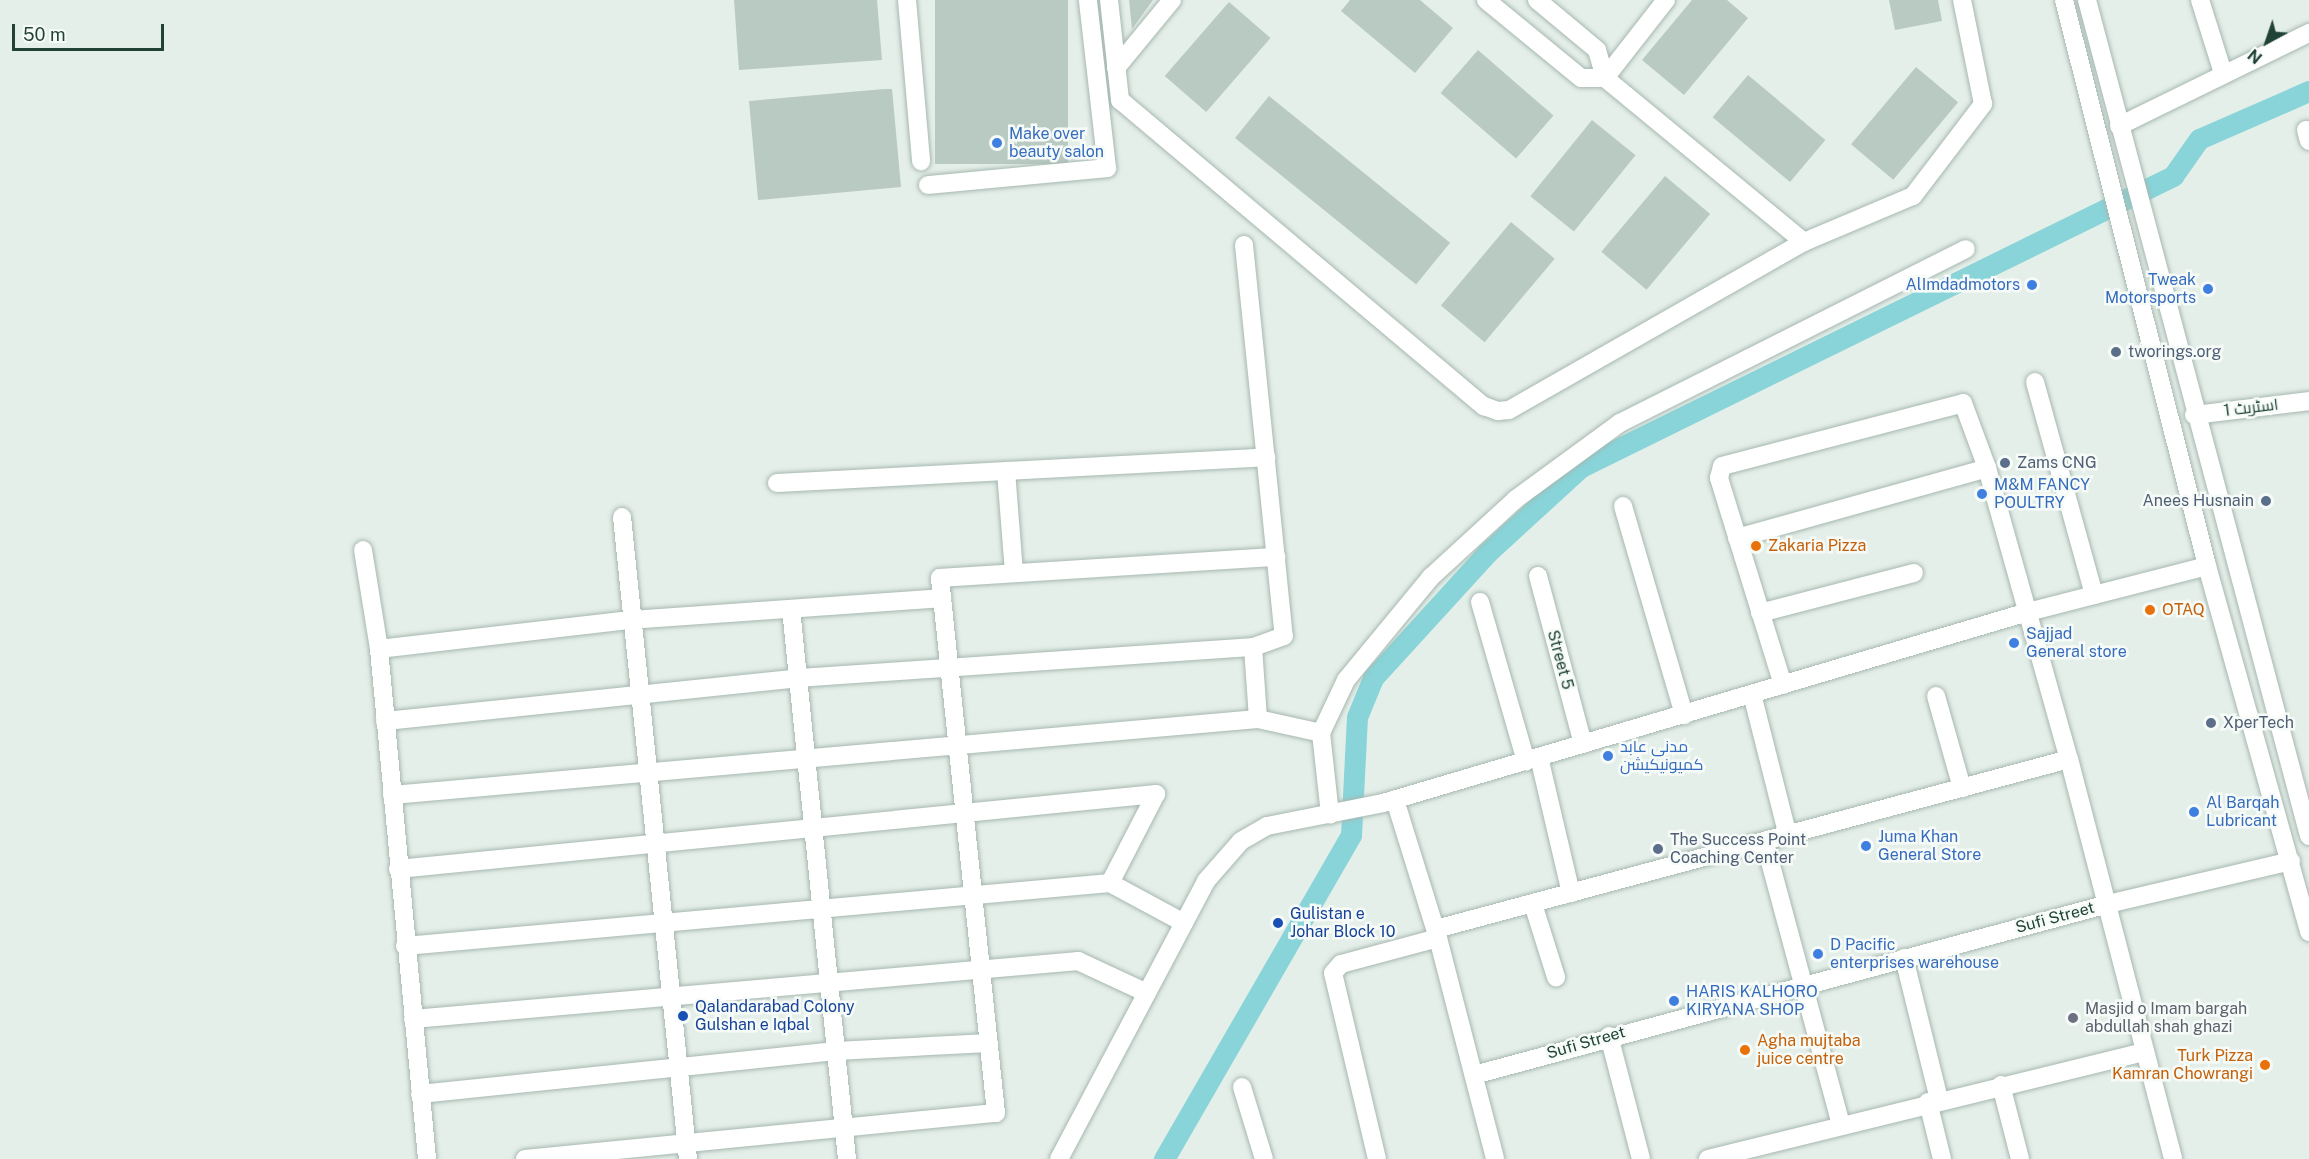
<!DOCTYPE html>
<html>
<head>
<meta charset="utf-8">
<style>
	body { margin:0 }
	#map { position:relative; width:2309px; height:1159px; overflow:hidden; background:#e5efe9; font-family:"Public Sans",Cairo,sans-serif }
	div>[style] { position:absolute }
	.canal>* { height:21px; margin:-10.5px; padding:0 10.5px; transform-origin:10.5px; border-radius:10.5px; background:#88d4d9 }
	.building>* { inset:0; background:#b9cac2; transform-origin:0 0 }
	.roads { filter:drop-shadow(0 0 2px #a6b8b0) drop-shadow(0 0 2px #a6b8b0) }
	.minor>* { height:18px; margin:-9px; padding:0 9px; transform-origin:9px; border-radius:9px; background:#fff }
	.tertiary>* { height:18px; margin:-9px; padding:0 9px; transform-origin:9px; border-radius:9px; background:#fff }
	.dots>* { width:16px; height:16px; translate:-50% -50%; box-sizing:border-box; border:3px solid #f6fbf8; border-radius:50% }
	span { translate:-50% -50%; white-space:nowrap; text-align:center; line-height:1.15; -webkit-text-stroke:5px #f6fbf8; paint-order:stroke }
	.shop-label { font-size:16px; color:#366cbe }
	.left { translate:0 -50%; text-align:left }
	.right { translate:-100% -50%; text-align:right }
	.service-label { font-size:16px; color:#4e5e75 }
	.street-label { font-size:16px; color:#214337 }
	.food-label { font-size:16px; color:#c56008 }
	.transit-label { font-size:16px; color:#164399 }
	.worship-label { font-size:16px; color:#5b616d }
	.north { position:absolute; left:2237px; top:12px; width:60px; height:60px; -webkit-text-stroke:4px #f6fbf8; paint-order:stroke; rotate:220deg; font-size:16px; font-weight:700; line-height:24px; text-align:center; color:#214337 }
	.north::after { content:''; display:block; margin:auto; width:21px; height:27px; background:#214337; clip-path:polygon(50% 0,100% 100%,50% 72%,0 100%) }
	.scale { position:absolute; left:12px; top:24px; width:152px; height:27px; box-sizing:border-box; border:3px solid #214337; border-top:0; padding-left:8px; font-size:18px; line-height:21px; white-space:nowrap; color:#214337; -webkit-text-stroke:4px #f6fbf8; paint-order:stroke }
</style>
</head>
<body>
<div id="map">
	<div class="canal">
		<div style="left:1164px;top:1159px;width:374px;rotate:-60deg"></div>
		<div style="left:1351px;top:835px;width:118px;rotate:-87.1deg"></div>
		<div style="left:1357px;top:717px;width:42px;rotate:-67.7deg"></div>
		<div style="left:1373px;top:678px;width:169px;rotate:-47.6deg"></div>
		<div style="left:1487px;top:553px;width:127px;rotate:-42.5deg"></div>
		<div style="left:1581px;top:467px;width:660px;rotate:-26.18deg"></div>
		<div style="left:2173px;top:176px;width:45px;rotate:-54.9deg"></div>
		<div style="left:2199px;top:139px;width:120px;rotate:-23.6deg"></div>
	</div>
	<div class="building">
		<div style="clip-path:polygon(734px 0,877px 0,882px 60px,739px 70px)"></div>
		<div style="left:935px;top:0;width:133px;height:164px"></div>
		<div style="clip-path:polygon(1129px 0,1153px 0,1132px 29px)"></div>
		<div style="clip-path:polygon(1350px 0,1420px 0,1453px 28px,1415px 73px,1341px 11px)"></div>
		<div style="clip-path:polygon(1692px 0,1727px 0,1748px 18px,1684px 95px,1642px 60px)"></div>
		<div style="clip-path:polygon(1889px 0,1938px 0,1942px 21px,1895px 30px)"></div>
		<div style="left:1229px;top:2px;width:55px;height:98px;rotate:41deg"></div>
		<div style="left:1478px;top:50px;width:100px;height:57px;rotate:41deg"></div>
		<div style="left:1916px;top:67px;width:55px;height:101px;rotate:40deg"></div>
		<div style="left:1748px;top:75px;width:101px;height:55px;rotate:40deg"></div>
		<div style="clip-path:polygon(884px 89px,892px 89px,901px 187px,758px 200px,749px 101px)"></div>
		<div style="left:1269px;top:96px;width:233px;height:54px;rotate:39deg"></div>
		<div style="left:1592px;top:120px;width:56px;height:98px;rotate:39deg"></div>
		<div style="left:1665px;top:176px;width:59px;height:99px;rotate:40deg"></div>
		<div style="left:1511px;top:222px;width:57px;height:109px;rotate:40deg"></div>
	</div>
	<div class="roads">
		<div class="minor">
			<div style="left:907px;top:0;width:162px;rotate:85deg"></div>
			<div style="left:1109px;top:0;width:101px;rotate:83.7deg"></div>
			<div style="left:1120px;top:100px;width:476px;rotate:40.1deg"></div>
			<div style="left:1484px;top:406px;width:15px;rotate:20deg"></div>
			<div style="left:1498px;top:411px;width:11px;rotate:-5deg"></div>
			<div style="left:1509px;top:410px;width:339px;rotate:-29.7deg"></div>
			<div style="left:1804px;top:242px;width:118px;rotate:-22.9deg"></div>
			<div style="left:1913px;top:196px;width:116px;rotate:-52.7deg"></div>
			<div style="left:1983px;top:104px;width:106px;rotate:-101.4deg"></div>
			<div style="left:1486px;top:0;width:123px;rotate:39.4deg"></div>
			<div style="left:1581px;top:78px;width:24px"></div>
			<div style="left:1537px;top:0;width:78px;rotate:39.8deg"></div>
			<div style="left:1597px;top:50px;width:29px;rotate:74deg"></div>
			<div style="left:1605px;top:78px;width:258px;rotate:39.5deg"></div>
			<div style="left:2200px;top:0;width:77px;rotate:72.5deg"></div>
			<div style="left:1116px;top:68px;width:88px;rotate:-50.5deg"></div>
			<div style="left:1605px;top:78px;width:99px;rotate:-52deg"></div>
			<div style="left:2119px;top:126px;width:212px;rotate:-26.1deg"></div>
			<div style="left:2306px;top:130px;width:11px;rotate:75deg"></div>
			<div style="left:928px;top:185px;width:180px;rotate:-5.4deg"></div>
			<div style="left:1107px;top:168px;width:169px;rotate:-96.5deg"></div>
			<div style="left:1244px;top:245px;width:393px;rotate:84.2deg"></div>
			<div style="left:1284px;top:636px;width:33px;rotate:160deg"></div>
			<div style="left:1253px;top:647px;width:72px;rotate:86deg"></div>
			<div style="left:1258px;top:719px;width:65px;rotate:12.5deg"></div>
			<div style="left:1321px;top:733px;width:82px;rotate:83.7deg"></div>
			<div style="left:2035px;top:382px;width:221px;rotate:74.5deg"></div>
			<div style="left:2194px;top:415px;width:116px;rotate:-6.9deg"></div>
			<div style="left:1006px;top:471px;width:102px;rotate:85.5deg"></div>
			<div style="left:777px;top:483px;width:490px;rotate:-3deg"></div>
			<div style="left:1623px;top:506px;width:218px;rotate:73.7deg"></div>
			<div style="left:622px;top:517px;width:645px;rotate:84.13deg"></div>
			<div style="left:1737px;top:538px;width:260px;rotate:-15.6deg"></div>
			<div style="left:363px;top:550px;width:100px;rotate:80.8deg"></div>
			<div style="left:379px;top:649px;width:512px;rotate:84.62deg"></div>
			<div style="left:1538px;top:576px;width:174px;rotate:75deg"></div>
			<div style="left:1480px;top:602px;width:166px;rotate:73.9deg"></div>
			<div style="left:791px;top:609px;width:553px;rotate:84.19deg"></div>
			<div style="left:1760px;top:613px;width:159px;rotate:-14.6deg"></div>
			<div style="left:379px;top:649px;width:253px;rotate:-6.6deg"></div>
			<div style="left:630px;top:620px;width:313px;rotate:-4deg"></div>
			<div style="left:1783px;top:685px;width:217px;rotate:-107.2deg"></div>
			<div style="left:1719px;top:478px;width:12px;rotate:-76deg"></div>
			<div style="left:1722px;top:466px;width:249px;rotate:-14.6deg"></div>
			<div style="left:1963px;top:403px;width:69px;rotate:69.7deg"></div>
			<div style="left:1987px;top:468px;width:302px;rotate:74.3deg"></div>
			<div style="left:2069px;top:759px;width:413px;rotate:75.4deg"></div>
			<div style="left:1752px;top:694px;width:146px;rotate:75.8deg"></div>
			<div style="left:1936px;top:696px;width:96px;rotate:74.2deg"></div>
			<div style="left:385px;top:721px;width:415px;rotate:-5.9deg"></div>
			<div style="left:798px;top:678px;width:456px;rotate:-3.9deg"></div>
			<div style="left:1321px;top:733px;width:59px;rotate:-64.7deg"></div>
			<div style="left:1346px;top:680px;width:134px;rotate:-50.5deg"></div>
			<div style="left:1431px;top:577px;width:115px;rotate:-42.5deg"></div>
			<div style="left:1516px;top:499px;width:129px;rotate:-36.2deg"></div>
			<div style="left:1620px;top:423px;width:387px;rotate:-26.7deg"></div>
			<div style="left:1539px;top:757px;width:140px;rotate:76.8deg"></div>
			<div style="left:392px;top:795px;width:869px;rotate:-5.02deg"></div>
			<div style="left:1395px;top:800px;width:145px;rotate:72.7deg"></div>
			<div style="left:1438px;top:938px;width:228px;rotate:75.5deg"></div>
			<div style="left:1765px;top:843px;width:291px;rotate:74.9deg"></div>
			<div style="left:398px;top:869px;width:762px;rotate:-5.65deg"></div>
			<div style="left:1110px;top:883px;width:100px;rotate:-62.7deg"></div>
			<div style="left:1533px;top:904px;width:77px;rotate:72.5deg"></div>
			<div style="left:1436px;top:929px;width:655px;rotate:-15.03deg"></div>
			<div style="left:405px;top:946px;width:708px;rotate:-5.11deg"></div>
			<div style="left:1110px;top:883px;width:84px;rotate:28.4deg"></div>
			<div style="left:1904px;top:958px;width:145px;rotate:76.1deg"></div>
			<div style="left:413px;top:1019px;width:668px;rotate:-4.98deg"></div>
			<div style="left:1078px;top:961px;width:76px;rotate:24.9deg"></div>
			<div style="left:1609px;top:1036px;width:127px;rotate:75.4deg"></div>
			<div style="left:1474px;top:1075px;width:657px;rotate:-15.09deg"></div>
			<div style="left:2108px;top:904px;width:188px;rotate:-13.2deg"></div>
			<div style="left:2001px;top:1085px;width:76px;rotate:75.6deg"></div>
			<div style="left:1242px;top:1087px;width:75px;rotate:73deg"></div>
			<div style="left:420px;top:1094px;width:418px;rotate:-5.9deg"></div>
			<div style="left:836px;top:1051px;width:153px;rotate:-3deg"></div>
			<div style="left:1928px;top:1102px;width:59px;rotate:76.2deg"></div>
			<div style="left:525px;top:1159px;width:473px;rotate:-5.6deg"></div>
			<div style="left:996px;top:1113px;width:538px;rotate:-95.98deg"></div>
			<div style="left:940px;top:578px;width:337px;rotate:-3.6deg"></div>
			<div style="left:1059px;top:1159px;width:314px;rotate:-62.1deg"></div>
			<div style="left:1206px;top:881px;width:53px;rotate:-48.8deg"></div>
			<div style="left:1241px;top:841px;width:30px;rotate:-30deg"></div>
			<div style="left:1267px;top:826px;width:118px;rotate:-11.2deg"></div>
			<div style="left:1383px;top:803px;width:673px;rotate:-16.5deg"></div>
			<div style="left:2028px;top:612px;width:185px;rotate:-14.4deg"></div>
			<div style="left:1377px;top:1159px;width:191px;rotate:-103.3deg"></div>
			<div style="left:1333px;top:973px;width:12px;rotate:-48deg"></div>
			<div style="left:1341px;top:964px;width:100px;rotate:-15deg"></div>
			<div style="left:1708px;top:1159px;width:450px;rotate:-13.8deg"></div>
		</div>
		<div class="tertiary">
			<div style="left:2064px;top:0;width:584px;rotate:75.82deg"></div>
			<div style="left:2207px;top:566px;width:380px;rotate:74.4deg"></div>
			<div style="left:2087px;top:0;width:865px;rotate:75.13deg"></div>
		</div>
	</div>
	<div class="dots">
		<div style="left:997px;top:143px;background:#3f7fe0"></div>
		<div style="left:2032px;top:285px;background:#3f7fe0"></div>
		<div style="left:2208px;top:289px;background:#3f7fe0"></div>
		<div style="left:2116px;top:352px;background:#5c6f8a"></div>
		<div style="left:2005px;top:463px;background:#5c6f8a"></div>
		<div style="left:1982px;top:494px;background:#3f7fe0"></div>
		<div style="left:2266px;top:501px;background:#5c6f8a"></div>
		<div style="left:1756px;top:546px;background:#e8710a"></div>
		<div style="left:2150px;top:610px;background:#e8710a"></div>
		<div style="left:2014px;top:643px;background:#3f7fe0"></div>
		<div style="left:2211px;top:723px;background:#5c6f8a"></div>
		<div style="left:1608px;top:756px;background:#3f7fe0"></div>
		<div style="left:2194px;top:812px;background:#3f7fe0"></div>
		<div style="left:1866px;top:846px;background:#3f7fe0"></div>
		<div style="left:1658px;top:849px;background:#5c6f8a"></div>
		<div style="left:1278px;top:923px;background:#1a4fb4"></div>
		<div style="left:1818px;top:954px;background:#3f7fe0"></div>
		<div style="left:1674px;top:1001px;background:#3f7fe0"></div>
		<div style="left:683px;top:1016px;background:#1a4fb4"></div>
		<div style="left:2073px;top:1018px;background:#6b7280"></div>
		<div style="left:1745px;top:1050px;background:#e8710a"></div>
		<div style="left:2265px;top:1065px;background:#e8710a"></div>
	</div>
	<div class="shop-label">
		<span class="left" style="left:1009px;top:143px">Make over<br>beauty salon</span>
		<span class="right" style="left:2196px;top:289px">Tweak<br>Motorsports</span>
		<span class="right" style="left:2020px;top:285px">AlImdadmotors</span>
		<span class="left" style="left:1994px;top:494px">M&amp;M FANCY<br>POULTRY</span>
		<span class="left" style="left:2026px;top:643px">Sajjad<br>General store</span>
		<span class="left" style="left:1620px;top:756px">مدنی عابد<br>کمیونیکیشن</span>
		<span class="left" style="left:2206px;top:812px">Al Barqah<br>Lubricant</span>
		<span class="left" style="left:1878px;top:846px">Juma Khan<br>General Store</span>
		<span class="left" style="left:1830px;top:954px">D Pacific<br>enterprises warehouse</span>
		<span class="left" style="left:1686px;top:1001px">HARIS KALHORO<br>KIRYANA SHOP</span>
	</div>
	<div class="service-label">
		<span class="left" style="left:2128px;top:352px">tworings.org</span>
		<span class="left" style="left:2017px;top:463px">Zams CNG</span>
		<span class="right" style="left:2254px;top:501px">Anees Husnain</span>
		<span class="left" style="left:2223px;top:723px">XperTech</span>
		<span class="left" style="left:1670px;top:849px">The Success Point<br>Coaching Center</span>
	</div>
	<div class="street-label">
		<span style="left:2251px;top:408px;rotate:-7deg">اسٹریٹ 1</span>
		<span style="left:1560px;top:660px;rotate:75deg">Street 5</span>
		<span style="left:2055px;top:918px;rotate:-15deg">Sufi Street</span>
		<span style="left:1586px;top:1043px;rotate:-16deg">Sufi Street</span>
	</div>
	<div class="food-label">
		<span class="left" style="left:1768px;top:546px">Zakaria Pizza</span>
		<span class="left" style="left:2162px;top:610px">OTAQ</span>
		<span class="left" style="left:1757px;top:1050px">Agha mujtaba<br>juice centre</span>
		<span class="right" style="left:2253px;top:1065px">Turk Pizza<br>Kamran Chowrangi</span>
	</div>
	<div class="transit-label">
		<span class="left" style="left:1290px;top:923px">Gulistan e<br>Johar Block 10</span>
		<span class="left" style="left:695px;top:1016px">Qalandarabad Colony<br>Gulshan e Iqbal</span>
	</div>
	<div class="worship-label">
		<span class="left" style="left:2085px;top:1018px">Masjid o Imam bargah<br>abdullah shah ghazi</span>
	</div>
	<div class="north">N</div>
	<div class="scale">50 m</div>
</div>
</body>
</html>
